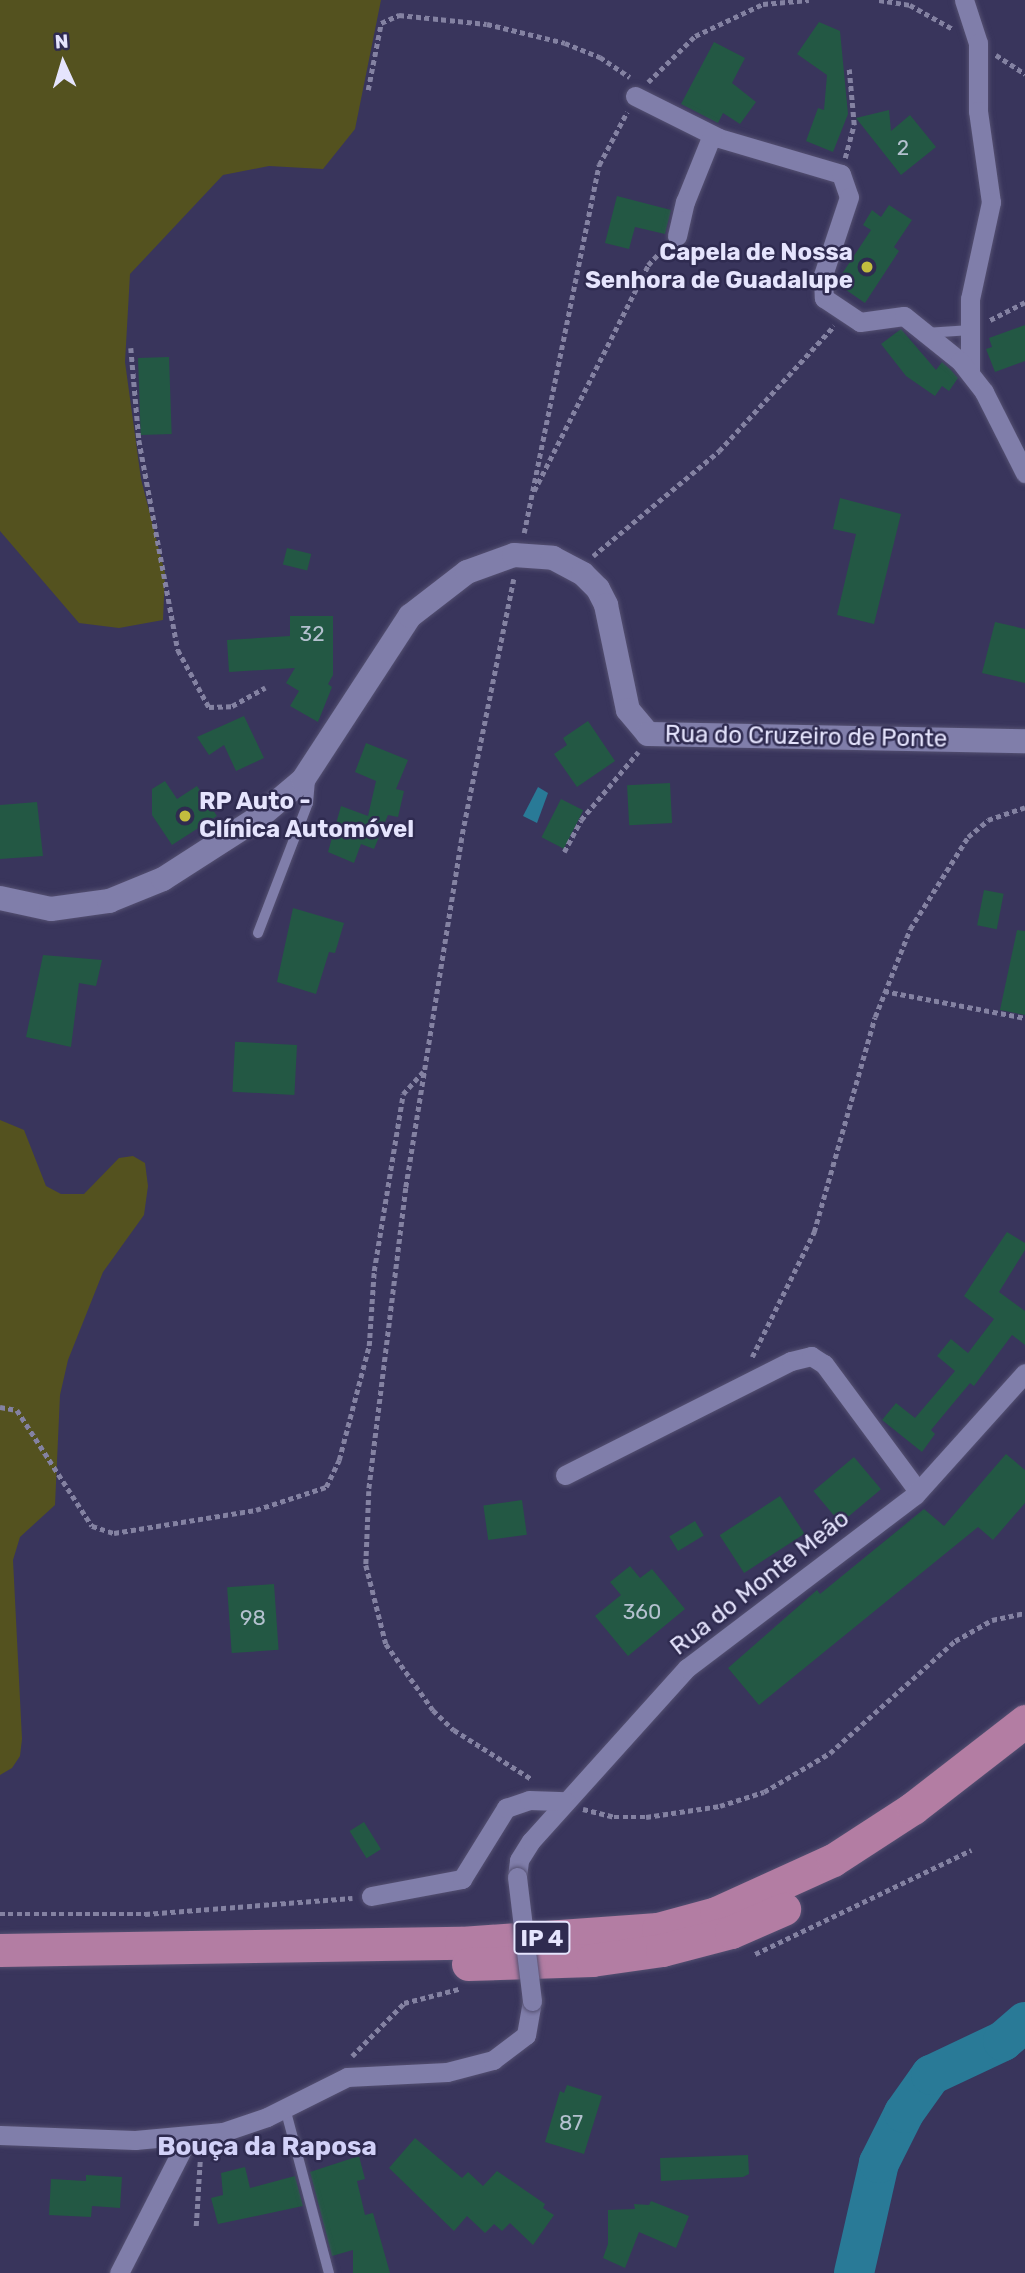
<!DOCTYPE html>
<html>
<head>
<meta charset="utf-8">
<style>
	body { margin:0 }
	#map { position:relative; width:1025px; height:2273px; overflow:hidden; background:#39355c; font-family:Rubik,sans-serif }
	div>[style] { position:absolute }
	.green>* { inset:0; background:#54521f }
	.water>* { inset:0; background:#297a97 }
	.river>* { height:40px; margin:-20px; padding:0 20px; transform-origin:20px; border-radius:20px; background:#297a97 }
	.building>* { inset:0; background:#235844; transform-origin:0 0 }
	.path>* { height:4.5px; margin-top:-2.25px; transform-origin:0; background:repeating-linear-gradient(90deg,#8482a2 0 5px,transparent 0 8.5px) }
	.roads { filter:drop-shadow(0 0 2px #545071) drop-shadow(0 0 2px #545071) }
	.service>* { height:10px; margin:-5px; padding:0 5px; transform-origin:5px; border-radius:5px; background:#807eaa }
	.minor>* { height:19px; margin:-9.5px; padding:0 9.5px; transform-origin:9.5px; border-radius:9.5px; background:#807eaa }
	.tertiary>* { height:24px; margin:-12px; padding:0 12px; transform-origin:12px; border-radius:12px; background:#807eaa }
	.trunk>* { height:33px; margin:-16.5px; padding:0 16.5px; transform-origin:16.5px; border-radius:16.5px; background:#b37da3 }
	.bridges { filter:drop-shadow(0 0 2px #545071) drop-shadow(0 0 2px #545071) }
	.minor-bridge>* { height:19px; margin:-9.5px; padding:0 9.5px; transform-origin:9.5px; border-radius:9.5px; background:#807eaa }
	.dots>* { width:19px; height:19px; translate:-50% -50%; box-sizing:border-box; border:4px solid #2f2b50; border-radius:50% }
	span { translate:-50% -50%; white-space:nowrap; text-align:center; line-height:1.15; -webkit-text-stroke:5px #2f2b50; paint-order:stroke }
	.number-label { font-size:21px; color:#b4c1cf }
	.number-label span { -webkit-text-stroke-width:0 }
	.shield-label span { padding:2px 5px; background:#2f2b50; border:2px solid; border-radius:5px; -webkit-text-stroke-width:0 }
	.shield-label { font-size:23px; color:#e5e4fd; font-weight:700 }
	.poi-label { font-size:24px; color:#e5e4fd; font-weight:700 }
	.right { translate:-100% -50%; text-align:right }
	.left { translate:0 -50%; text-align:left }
	.street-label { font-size:24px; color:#e5e4fd }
	.neighbourhood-label { font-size:26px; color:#d2d1f8; font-weight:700 }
	.north { position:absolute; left:28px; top:28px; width:70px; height:70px; -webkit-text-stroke:5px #2f2b50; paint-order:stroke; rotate:356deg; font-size:19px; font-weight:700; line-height:28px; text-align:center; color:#e5e4fd }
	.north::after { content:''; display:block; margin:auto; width:24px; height:32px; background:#e5e4fd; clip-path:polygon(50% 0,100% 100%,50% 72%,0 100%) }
</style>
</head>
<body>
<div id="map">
	<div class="green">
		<div style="clip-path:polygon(0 0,381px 0,355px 129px,323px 169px,269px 166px,223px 175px,130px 274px,125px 362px,141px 479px,165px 573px,163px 620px,119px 628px,79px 623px,0 531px)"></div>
		<div style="clip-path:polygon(0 1120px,24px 1130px,46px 1186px,61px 1194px,84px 1194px,119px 1158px,133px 1156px,145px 1163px,148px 1186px,144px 1215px,103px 1272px,68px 1360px,60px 1395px,55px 1505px,20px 1537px,13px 1560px,22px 1739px,20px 1756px,12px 1768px,0 1775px)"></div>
	</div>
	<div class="water">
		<div style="clip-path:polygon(538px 787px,548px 793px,537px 823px,523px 816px)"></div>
	</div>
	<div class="river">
		<div style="left:854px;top:2273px;width:113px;rotate:-77.2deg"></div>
		<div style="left:879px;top:2163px;width:56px;rotate:-63.4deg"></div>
		<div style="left:904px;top:2113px;width:47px;rotate:-54.6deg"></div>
		<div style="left:931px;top:2075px;width:80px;rotate:-25.3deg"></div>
		<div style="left:1003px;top:2041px;width:29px;rotate:-41deg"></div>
	</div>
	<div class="building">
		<div style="clip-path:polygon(819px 22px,840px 31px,848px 114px,833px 152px,806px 141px,818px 108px,824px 110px,827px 75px,797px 54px)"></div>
		<div style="clip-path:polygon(714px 42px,745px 58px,732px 83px,756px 102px,740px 124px,723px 113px,718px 123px,681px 104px)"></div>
		<div style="clip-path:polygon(889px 110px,891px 131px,910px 115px,936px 147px,901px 175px,856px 118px)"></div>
		<div style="clip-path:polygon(617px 196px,671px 210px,665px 234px,635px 227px,629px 249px,605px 243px)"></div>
		<div style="clip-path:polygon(889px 205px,912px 220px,894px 247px,899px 251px,865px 303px,836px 283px,871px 230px,863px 225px,872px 210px,881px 217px)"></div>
		<div style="clip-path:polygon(1025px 325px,1025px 361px,995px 372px,986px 349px,992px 347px,989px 338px)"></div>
		<div style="clip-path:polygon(901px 329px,936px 370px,942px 362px,951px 370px,958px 378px,949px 391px,942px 386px,935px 396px,906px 376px,881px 344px)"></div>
		<div style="left:169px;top:357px;width:77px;height:31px;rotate:88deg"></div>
		<div style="clip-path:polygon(840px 498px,901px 514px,874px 624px,837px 615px,856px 534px,833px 529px)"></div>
		<div style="left:287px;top:548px;width:25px;height:17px;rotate:14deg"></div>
		<div style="clip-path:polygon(290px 616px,333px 616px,333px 675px,328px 684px,332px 687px,318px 722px,290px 706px,299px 691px,286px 683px,295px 668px,229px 672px,227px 640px,290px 636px)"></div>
		<div style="clip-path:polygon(995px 622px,1025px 629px,1025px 683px,982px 673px)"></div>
		<div style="clip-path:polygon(244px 716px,264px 758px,236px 771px,224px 745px,209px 755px,197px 737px)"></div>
		<div style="clip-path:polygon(588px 721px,615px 761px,577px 787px,554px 754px,567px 745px,563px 738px)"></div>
		<div style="clip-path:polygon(366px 743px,408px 760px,396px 789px,404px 791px,398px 817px,388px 815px,374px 849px,361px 844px,354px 863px,328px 852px,341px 806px,368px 816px,376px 781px,355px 772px)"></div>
		<div style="clip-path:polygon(165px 781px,177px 799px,197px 786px,217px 816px,172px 845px,152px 815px,152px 789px)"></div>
		<div style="left:670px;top:783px;width:40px;height:43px;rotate:87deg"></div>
		<div style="left:561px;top:799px;width:25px;height:43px;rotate:27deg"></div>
		<div style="clip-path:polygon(37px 802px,43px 856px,0 859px,0 805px)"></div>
		<div style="left:984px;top:890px;width:20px;height:36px;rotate:11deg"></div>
		<div style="clip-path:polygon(293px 908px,344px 923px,335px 953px,329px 952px,316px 994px,277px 982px)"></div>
		<div style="clip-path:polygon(1017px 930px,1025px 931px,1025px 1015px,1000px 1010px)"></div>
		<div style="clip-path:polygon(43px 955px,102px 960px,96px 986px,79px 983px,71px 1047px,26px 1037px)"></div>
		<div style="left:297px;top:1045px;width:50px;height:62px;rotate:93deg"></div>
		<div style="clip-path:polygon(1007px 1232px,1025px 1243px,1025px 1250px,999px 1292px,1025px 1311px,1025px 1345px,1012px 1335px,974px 1386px,970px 1383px,931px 1430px,935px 1434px,922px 1452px,882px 1420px,896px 1403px,915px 1418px,955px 1371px,937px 1356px,951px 1339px,968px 1353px,994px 1319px,964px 1296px)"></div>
		<div style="clip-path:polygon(1006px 1454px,1025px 1470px,1025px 1503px,993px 1540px,978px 1527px,759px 1705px,728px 1668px,817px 1590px,820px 1594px,924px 1509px,944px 1526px)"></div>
		<div style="left:854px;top:1457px;width:42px;height:53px;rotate:50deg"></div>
		<div style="left:780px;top:1496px;width:45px;height:72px;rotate:57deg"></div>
		<div style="left:522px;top:1500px;width:35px;height:39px;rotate:82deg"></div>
		<div style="left:695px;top:1521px;width:17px;height:30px;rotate:59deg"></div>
		<div style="clip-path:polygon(630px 1566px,640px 1578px,652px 1569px,685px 1609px,628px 1656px,595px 1616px,621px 1595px,610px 1582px)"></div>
		<div style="left:274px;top:1584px;width:66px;height:47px;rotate:86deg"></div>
		<div style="left:364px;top:1822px;width:32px;height:17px;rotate:58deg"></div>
		<div style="clip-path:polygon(567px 2085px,602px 2096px,584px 2154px,545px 2142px,560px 2091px,564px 2093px)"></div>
		<div style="clip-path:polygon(415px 2138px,462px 2178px,468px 2172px,483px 2186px,497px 2171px,545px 2204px,543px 2208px,554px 2215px,533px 2245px,510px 2223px,502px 2231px,494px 2224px,485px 2233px,467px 2216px,454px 2231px,389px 2168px)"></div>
		<div style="clip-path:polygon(748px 2155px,749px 2174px,743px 2177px,661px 2181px,660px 2158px)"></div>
		<div style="clip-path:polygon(359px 2156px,365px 2179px,357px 2181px,365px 2215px,373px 2213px,390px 2273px,353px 2273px,353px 2250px,332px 2256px,310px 2172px)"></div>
		<div style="clip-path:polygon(245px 2167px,250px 2188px,295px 2176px,303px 2206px,218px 2224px,211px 2198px,223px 2195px,221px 2173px)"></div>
		<div style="clip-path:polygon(86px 2175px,122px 2177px,120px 2208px,92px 2206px,91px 2217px,49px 2215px,51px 2179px,86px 2181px)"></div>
		<div style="clip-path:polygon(651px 2201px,689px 2216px,676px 2248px,639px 2232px,625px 2268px,603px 2258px,608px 2244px,608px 2210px,635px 2209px,634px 2204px,649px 2205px)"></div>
	</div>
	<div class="path">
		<div style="left:879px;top:0;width:31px;rotate:9deg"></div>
		<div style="left:910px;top:5px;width:49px;rotate:29.2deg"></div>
		<div style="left:996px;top:55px;width:35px;rotate:33deg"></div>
		<div style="left:648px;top:82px;width:66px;rotate:-44.4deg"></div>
		<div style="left:695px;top:36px;width:75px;rotate:-25.2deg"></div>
		<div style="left:763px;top:4px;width:46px;rotate:-5deg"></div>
		<div style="left:368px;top:90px;width:68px;rotate:-79deg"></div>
		<div style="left:381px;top:23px;width:20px;rotate:-24deg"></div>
		<div style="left:399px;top:15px;width:88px;rotate:5.8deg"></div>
		<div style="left:487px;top:24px;width:80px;rotate:13.7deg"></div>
		<div style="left:565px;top:43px;width:38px;rotate:22deg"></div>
		<div style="left:600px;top:57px;width:36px;rotate:34deg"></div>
		<div style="left:845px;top:158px;width:34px;rotate:-75deg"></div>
		<div style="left:854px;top:125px;width:56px;rotate:-95.1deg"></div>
		<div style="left:990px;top:320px;width:39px;rotate:-27deg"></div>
		<div style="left:131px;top:348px;width:92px;rotate:85deg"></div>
		<div style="left:139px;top:440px;width:214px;rotate:79.5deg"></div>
		<div style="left:178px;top:650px;width:65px;rotate:61.5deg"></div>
		<div style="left:209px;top:707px;width:23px;rotate:-2deg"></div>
		<div style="left:232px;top:706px;width:38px;rotate:-29deg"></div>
		<div style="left:534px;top:491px;width:253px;rotate:-63.2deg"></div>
		<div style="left:648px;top:265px;width:22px;rotate:-47deg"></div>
		<div style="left:524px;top:533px;width:376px;rotate:-78.5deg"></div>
		<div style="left:599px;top:165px;width:60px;rotate:-62.2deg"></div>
		<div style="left:593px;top:556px;width:164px;rotate:-39.8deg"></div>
		<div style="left:719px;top:451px;width:170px;rotate:-47.4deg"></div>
		<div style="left:514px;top:579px;width:264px;rotate:101.4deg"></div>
		<div style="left:462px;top:838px;width:354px;rotate:99.1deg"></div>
		<div style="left:406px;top:1188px;width:305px;rotate:97deg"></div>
		<div style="left:369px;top:1491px;width:74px;rotate:92.3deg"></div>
		<div style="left:366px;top:1565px;width:81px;rotate:75.8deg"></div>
		<div style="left:386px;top:1644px;width:81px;rotate:54.5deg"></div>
		<div style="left:433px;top:1710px;width:29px;rotate:44deg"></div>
		<div style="left:454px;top:1730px;width:93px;rotate:32.3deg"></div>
		<div style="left:564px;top:852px;width:36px;rotate:-62deg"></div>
		<div style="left:581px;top:820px;width:89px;rotate:-50deg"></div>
		<div style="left:884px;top:991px;width:144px;rotate:10.8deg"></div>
		<div style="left:752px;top:1357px;width:140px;rotate:-63.6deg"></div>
		<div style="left:814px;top:1232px;width:223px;rotate:-74.2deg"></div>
		<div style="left:875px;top:1017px;width:95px;rotate:-68.3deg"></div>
		<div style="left:910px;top:929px;width:109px;rotate:-57.8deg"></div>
		<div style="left:968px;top:837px;width:26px;rotate:-40deg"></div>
		<div style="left:988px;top:820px;width:39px;rotate:-19deg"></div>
		<div style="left:0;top:1407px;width:17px;rotate:10deg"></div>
		<div style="left:17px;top:1410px;width:138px;rotate:57.1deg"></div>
		<div style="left:92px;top:1526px;width:23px;rotate:18deg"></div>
		<div style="left:114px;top:1533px;width:144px;rotate:-9.2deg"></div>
		<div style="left:256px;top:1510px;width:74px;rotate:-18.2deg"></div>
		<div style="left:326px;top:1487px;width:30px;rotate:-64deg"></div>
		<div style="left:339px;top:1460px;width:118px;rotate:-75.3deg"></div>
		<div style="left:369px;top:1346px;width:75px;rotate:-86.2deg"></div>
		<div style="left:374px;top:1271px;width:179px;rotate:-80.7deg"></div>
		<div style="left:403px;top:1094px;width:30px;rotate:-48deg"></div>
		<div style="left:583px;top:1809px;width:32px;rotate:14deg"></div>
		<div style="left:614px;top:1817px;width:32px"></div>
		<div style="left:646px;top:1817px;width:75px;rotate:-8.5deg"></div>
		<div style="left:720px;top:1806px;width:46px;rotate:-17.7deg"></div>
		<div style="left:764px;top:1792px;width:77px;rotate:-30.6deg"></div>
		<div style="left:830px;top:1753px;width:168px;rotate:-41.9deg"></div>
		<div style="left:955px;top:1641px;width:43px;rotate:-29.6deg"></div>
		<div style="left:992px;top:1620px;width:34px;rotate:-12deg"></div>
		<div style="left:0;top:1914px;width:145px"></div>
		<div style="left:145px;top:1914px;width:208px;rotate:-4.4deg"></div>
		<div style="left:755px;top:1954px;width:240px;rotate:-25.7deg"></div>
		<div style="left:352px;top:2056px;width:74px;rotate:-45.5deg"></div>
		<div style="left:404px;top:2003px;width:57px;rotate:-14.3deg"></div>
		<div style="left:196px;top:2226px;width:65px;rotate:-86.5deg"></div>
	</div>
	<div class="roads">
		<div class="service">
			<div style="left:927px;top:333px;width:43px;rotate:-4deg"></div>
			<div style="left:258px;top:933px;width:139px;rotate:-69deg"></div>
			<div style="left:308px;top:803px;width:25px;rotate:-85deg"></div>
			<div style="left:285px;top:2108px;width:171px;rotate:75.1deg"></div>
		</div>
		<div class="minor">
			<div style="left:964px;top:0;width:45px;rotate:72deg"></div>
			<div style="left:978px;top:43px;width:68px;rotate:90deg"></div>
			<div style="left:978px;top:111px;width:92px;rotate:81.9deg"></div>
			<div style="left:991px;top:202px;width:99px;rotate:102.2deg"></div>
			<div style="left:970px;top:299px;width:73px;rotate:90deg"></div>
			<div style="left:635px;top:96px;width:94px;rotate:26.6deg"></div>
			<div style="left:719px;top:138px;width:127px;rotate:16.4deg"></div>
			<div style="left:841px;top:174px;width:24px;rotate:71deg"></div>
			<div style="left:849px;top:197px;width:82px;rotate:108.4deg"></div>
			<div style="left:823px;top:275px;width:23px;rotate:88deg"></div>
			<div style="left:824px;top:298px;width:43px;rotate:33.7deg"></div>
			<div style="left:860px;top:322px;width:44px;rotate:-7.8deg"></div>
			<div style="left:904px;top:316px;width:72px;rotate:38.8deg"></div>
			<div style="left:960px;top:361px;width:39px;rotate:52deg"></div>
			<div style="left:984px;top:392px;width:91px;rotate:63.2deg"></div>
			<div style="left:677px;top:236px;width:35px;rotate:-77deg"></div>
			<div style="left:685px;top:202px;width:72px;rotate:-68.1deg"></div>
			<div style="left:565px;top:1475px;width:253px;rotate:-26.8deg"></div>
			<div style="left:791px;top:1361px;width:21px;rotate:-14deg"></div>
			<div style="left:811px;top:1356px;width:15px;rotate:32deg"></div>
			<div style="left:824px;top:1364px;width:158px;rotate:53.5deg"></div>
			<div style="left:517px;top:1877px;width:17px;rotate:-83deg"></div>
			<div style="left:519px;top:1860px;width:22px;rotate:-58deg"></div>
			<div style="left:531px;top:1841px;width:233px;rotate:-48deg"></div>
			<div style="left:687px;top:1668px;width:286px;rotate:-37.2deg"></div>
			<div style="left:915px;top:1495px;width:164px;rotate:-48deg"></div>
			<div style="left:371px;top:1896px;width:93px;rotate:-10.6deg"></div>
			<div style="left:462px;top:1879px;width:84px;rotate:-58.2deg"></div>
			<div style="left:506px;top:1808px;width:24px;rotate:-19deg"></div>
			<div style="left:529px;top:1800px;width:37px;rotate:2deg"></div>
			<div style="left:0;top:2135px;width:135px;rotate:2.1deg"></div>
			<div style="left:135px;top:2140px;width:88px;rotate:-5.2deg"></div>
			<div style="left:223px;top:2132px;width:46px;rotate:-18.8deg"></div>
			<div style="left:267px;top:2117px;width:89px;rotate:-26.6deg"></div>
			<div style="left:347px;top:2077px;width:100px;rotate:-2.9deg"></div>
			<div style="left:447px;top:2072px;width:48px;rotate:-14.6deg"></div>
			<div style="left:493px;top:2060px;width:41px;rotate:-37.1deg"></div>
			<div style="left:526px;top:2035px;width:35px;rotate:-80deg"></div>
			<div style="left:119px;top:2273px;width:152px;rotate:-62.9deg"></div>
		</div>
		<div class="tertiary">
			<div style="left:0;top:898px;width:52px;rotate:12.2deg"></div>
			<div style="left:51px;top:909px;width:59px;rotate:-7.9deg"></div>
			<div style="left:109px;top:901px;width:58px;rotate:-22.2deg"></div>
			<div style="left:163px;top:879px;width:113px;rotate:-32.7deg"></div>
			<div style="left:258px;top:818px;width:59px;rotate:-40.2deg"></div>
			<div style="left:303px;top:780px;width:196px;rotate:-56.9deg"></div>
			<div style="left:410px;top:616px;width:72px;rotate:-37.7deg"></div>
			<div style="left:467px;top:572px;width:50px;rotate:-19.9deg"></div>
			<div style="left:514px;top:555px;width:39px;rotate:4deg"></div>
			<div style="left:553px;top:558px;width:34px;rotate:28deg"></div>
			<div style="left:583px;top:574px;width:21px;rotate:45deg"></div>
			<div style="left:598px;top:589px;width:18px;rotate:63deg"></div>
			<div style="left:606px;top:605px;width:107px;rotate:78.2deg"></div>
			<div style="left:628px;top:710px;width:31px;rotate:50deg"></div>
			<div style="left:648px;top:734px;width:377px;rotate:1.1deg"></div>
		</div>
		<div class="trunk">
			<div style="left:0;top:1950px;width:461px;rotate:-0.9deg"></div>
			<div style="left:461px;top:1943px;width:197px;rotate:-4.1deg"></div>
			<div style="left:658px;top:1929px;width:60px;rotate:-15.4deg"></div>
			<div style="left:716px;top:1913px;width:128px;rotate:-24.4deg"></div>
			<div style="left:833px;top:1860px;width:95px;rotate:-33deg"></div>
			<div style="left:913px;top:1808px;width:142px;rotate:-37.8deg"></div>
			<div style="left:468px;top:1964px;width:124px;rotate:-1.8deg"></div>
			<div style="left:592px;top:1960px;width:71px;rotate:-8.1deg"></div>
			<div style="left:662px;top:1950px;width:71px;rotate:-14.6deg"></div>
			<div style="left:731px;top:1932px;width:58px;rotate:-23.5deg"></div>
		</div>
	</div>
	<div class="bridges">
		<div class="minor-bridge">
			<div style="left:517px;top:1877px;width:125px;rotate:83.1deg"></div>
		</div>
	</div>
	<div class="dots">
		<div style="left:867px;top:267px;background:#c3bd3e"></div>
		<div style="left:185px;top:816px;background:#c3bd3e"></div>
	</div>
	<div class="number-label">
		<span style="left:903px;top:148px">2</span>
		<span style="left:312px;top:634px">32</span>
		<span style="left:642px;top:1612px">360</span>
		<span style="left:253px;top:1618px">98</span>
		<span style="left:571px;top:2123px">87</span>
	</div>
	<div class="shield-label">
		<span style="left:542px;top:1938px">IP 4</span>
	</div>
	<div class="poi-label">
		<span class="right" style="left:853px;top:267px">Capela de Nossa<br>Senhora de Guadalupe</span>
		<span class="left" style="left:199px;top:816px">RP Auto -<br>Clínica Automóvel</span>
	</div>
	<div class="street-label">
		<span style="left:806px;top:737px;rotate:1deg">Rua do Cruzeiro de Ponte</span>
		<span style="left:760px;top:1583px;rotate:-38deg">Rua do Monte Meão</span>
	</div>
	<div class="neighbourhood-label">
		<span style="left:267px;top:2147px">Bouça da Raposa</span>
	</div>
	<div class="north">N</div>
</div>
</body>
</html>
